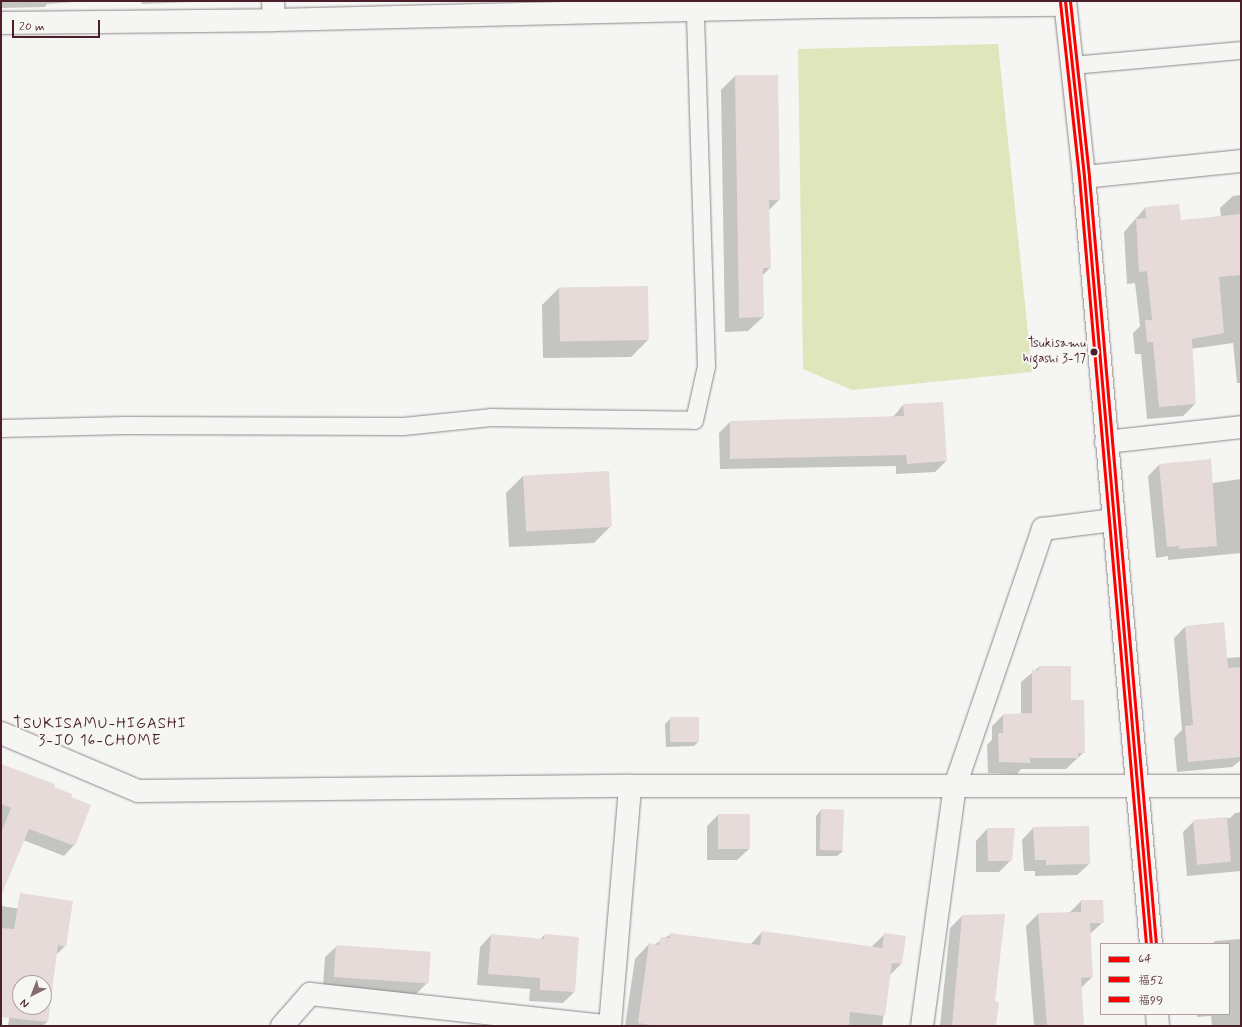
<!DOCTYPE html>
<html>
<head>
<meta charset="utf-8">
<style>
	body { margin:0 }
	#map { position:relative; width:1242px; height:1027px; overflow:hidden; background:#f5f5f3; font-family:Mynerve,"Klee One",sans-serif }
	div>[style] { position:absolute }
	.green>* { inset:0; background:#dfe6bb }
	.shadow>* { inset:0; background:#0003 }
	.building>* { inset:0; background:#e6dbd8; transform-origin:0 0 }
	.roads { filter:drop-shadow(0 0 1px #8f8788) drop-shadow(0 0 1px #8f8788) }
	.service>* { height:17px; margin:-8.5px; padding:0 8.5px; transform-origin:8.5px; border-radius:8.5px; background:#f5f5f3 }
	.minor>* { height:22px; margin:-11px; padding:0 11px; transform-origin:11px; border-radius:11px; background:#f5f5f3 }
	.tertiary>* { height:22px; margin:-11px; padding:0 11px; transform-origin:11px; border-radius:11px; background:#f5f5f3 }
	.bus-1>* { height:3px; margin:-1.5px; padding:0 1.5px; transform-origin:1.5px; border-radius:1.5px; background:#f00 }
	.bus-2>* { height:3px; margin:-1.5px; padding:0 1.5px; transform-origin:1.5px; border-radius:1.5px; background:#f00 }
	.bus-3>* { height:3px; margin:-1.5px; padding:0 1.5px; transform-origin:1.5px; border-radius:1.5px; background:#f00 }
	.dots>* { width:11px; height:11px; translate:-50% -50%; box-sizing:border-box; border:2px solid #f6f6f2; border-radius:50% }
	span { translate:-50% -50%; white-space:nowrap; text-align:center; line-height:1.15; -webkit-text-stroke:4px #f6f6f2; paint-order:stroke }
	.bus-label { font-size:13px; color:#4a1f2b }
	.right { translate:-100% -50%; text-align:right }
	.neighbourhood-label { font-size:15px; color:#4a1f2b; letter-spacing:1px }
	.frame { position:absolute; inset:0; border:2px solid #4a1f2b; pointer-events:none }
	.legend { position:absolute; left:1100px; top:943px; width:130px; height:72px; box-sizing:border-box; background:#f6f6f2; border:1px solid #b1a0a2; margin:0; padding:5px 7px; list-style:none; font-size:12px; color:#4a1f2b }
	.legend li { display:flex; align-items:center; gap:8px; height:20px }
	.legend b { width:20px; border:1px solid #b1a0a2 }
	.north { position:absolute; left:12px; top:975px; width:40px; height:40px; box-sizing:border-box; background:#f6f6f2; border:1px solid #b1a0a2; border-radius:50%; rotate:222deg; font-size:11px; font-weight:700; line-height:16px; text-align:center; color:#4a1f2b }
	.north::after { content:''; display:block; margin:auto; width:14px; height:18px; background:#866a71; clip-path:polygon(50% 0,100% 100%,50% 72%,0 100%) }
	.scale { position:absolute; left:12px; top:20px; width:88px; height:18px; box-sizing:border-box; border:2px solid #4a1f2b; border-top:0; padding-left:5px; font-size:12px; line-height:14px; white-space:nowrap; color:#4a1f2b; -webkit-text-stroke:3px #f6f6f2; paint-order:stroke }
</style>
</head>
<body>
<div id="map">
	<div class="green">
		<div style="clip-path:polygon(998px 44px,1032px 372px,852px 390px,803px 369px,798px 49px)"></div>
	</div>
	<div class="shadow">
		<div style="clip-path:polygon(1px 1px,88px 1px,47px 4px,45px 7px,1px 8px)"></div>
		<div style="clip-path:polygon(141px 1px,220px 1px,142px 4px)"></div>
		<div style="clip-path:polygon(735px 76px,779px 200px,768px 211px,770px 268px,762px 276px,763px 317px,748px 331px,725px 332px,721px 90px)"></div>
		<div style="clip-path:polygon(1241px 195px,1241px 383px,1237px 383px,1233px 343px,1190px 349px,1195px 404px,1183px 416px,1147px 419px,1141px 354px,1135px 354px,1133px 333px,1140px 326px,1135px 283px,1127px 284px,1124px 232px,1145px 208px,1180px 221px,1221px 217px,1220px 208px,1233px 196px)"></div>
		<div style="clip-path:polygon(559px 288px,648px 340px,631px 357px,543px 358px,542px 305px)"></div>
		<div style="clip-path:polygon(903px 405px,946px 461px,935px 472px,896px 474px,896px 466px,720px 469px,719px 433px,730px 422px,893px 417px)"></div>
		<div style="clip-path:polygon(1210px 460px,1212px 483px,1241px 479px,1241px 553px,1168px 560px,1168px 556px,1156px 558px,1148px 476px,1159px 465px)"></div>
		<div style="clip-path:polygon(523px 476px,611px 526px,594px 543px,509px 547px,506px 493px)"></div>
		<div style="clip-path:polygon(1185px 627px,1226px 658px,1241px 657px,1241px 760px,1232px 767px,1177px 772px,1174px 738px,1182px 730px,1174px 638px)"></div>
		<div style="clip-path:polygon(1039px 667px,1070px 701px,1084px 752px,1066px 769px,1021px 769px,1017px 774px,988px 773px,987px 745px,992px 740px,992px 726px,1003px 715px,1021px 715px,1021px 682px)"></div>
		<div style="clip-path:polygon(671px 718px,699px 741px,694px 746px,666px 747px,665px 724px)"></div>
		<div style="clip-path:polygon(1px 765px,52px 787px,70px 798px,74px 845px,64px 856px,23px 840px,1px 871px)"></div>
		<div style="clip-path:polygon(821px 810px,843px 851px,837px 856px,816px 856px,816px 816px)"></div>
		<div style="clip-path:polygon(1241px 812px,1241px 871px,1187px 876px,1183px 832px,1194px 821px,1230px 818px,1235px 813px)"></div>
		<div style="clip-path:polygon(718px 815px,749px 849px,737px 860px,707px 860px,707px 826px)"></div>
		<div style="clip-path:polygon(1033px 828px,1089px 864px,1077px 875px,1035px 876px,1035px 871px,1024px 871px,1022px 840px)"></div>
		<div style="clip-path:polygon(987px 829px,1011px 860px,999px 872px,976px 872px,976px 841px)"></div>
		<div style="clip-path:polygon(1081px 901px,1103px 922px,1090px 934px,1092px 977px,1080px 989px,1083px 1026px,1034px 1026px,1026px 926px,1038px 914px,1069px 913px)"></div>
		<div style="clip-path:polygon(evenodd,1px 906px,70px 916px,65px 946px,56px 955px,47px 1022px,43px 1026px,8px 1026px,11px 1006px,1px 1004px,1px 906px,20px 983px,44px 983px,44px 1007px,20px 1007px,20px 983px)"></div>
		<div style="clip-path:polygon(962px 916px,994px 1002px,995px 1026px,940px 1026px,950px 928px)"></div>
		<div style="clip-path:polygon(762px 932px,870px 948px,885px 934px,905px 937px,901px 964px,889px 976px,882px 1026px,625px 1026px,635px 959px,649px 944px,654px 945px,671px 934px,750px 945px)"></div>
		<div style="clip-path:polygon(491px 935px,540px 940px,544px 935px,574px 992px,563px 1003px,529px 1001px,530px 989px,477px 985px,480px 947px)"></div>
		<div style="clip-path:polygon(1241px 939px,1241px 1026px,1212px 1026px,1211px 1016px,1197px 1017px,1197px 1014px,1229px 1014px,1229px 944px,1212px 944px,1215px 941px)"></div>
		<div style="clip-path:polygon(337px 946px,427px 983px,416px 994px,323px 988px,325px 957px)"></div>
	</div>
	<div class="building">
		<div style="clip-path:polygon(735px 75px,778px 75px,780px 200px,769px 200px,771px 268px,763px 268px,764px 317px,739px 318px)"></div>
		<div style="clip-path:polygon(1179px 204px,1181px 220px,1241px 214px,1241px 275px,1219px 277px,1224px 333px,1192px 339px,1196px 404px,1159px 407px,1153px 342px,1147px 342px,1145px 320px,1152px 320px,1147px 271px,1139px 272px,1136px 219px,1146px 218px,1145px 207px)"></div>
		<div style="left:648px;top:286px;width:54px;height:89px;rotate:89deg"></div>
		<div style="clip-path:polygon(943px 402px,947px 461px,907px 464px,906px 455px,730px 459px,730px 421px,904px 416px,903px 404px)"></div>
		<div style="clip-path:polygon(1211px 459px,1217px 546px,1179px 549px,1179px 546px,1167px 547px,1159px 464px)"></div>
		<div style="left:609px;top:471px;width:56px;height:86px;rotate:87deg"></div>
		<div style="clip-path:polygon(1224px 622px,1228px 668px,1241px 667px,1241px 757px,1188px 762px,1185px 726px,1193px 725px,1185px 626px)"></div>
		<div style="clip-path:polygon(1039px 666px,1071px 666px,1071px 700px,1084px 700px,1085px 753px,1078px 753px,1078px 758px,1030px 758px,1030px 763px,999px 762px,998px 733px,1003px 733px,1003px 714px,1032px 713px,1032px 670px,1039px 670px)"></div>
		<div style="left:670px;top:717px;width:29px;height:25px"></div>
		<div style="clip-path:polygon(1px 764px,55px 784px,54px 787px,72px 794px,71px 797px,91px 805px,75px 846px,29px 829px,1px 896px,1px 833px,11px 808px,1px 804px)"></div>
		<div style="left:821px;top:809px;width:23px;height:41px;rotate:2deg"></div>
		<div style="left:718px;top:814px;width:32px;height:35px"></div>
		<div style="left:1227px;top:817px;width:45px;height:34px;rotate:85deg"></div>
		<div style="clip-path:polygon(1089px 826px,1090px 864px,1046px 865px,1046px 860px,1035px 860px,1033px 827px)"></div>
		<div style="clip-path:polygon(987px 828px,1015px 828px,1012px 861px,988px 861px)"></div>
		<div style="clip-path:polygon(evenodd,20px 893px,73px 901px,66px 947px,58px 945px,48px 1022px,1px 1017px,1px 928px,14px 929px,20px 893px,20px 983px,44px 983px,44px 1007px,20px 1007px,20px 983px)"></div>
		<div style="clip-path:polygon(1081px 900px,1103px 900px,1104px 923px,1090px 923px,1093px 977px,1081px 978px,1084px 1026px,1047px 1026px,1038px 913px,1081px 912px)"></div>
		<div style="clip-path:polygon(1005px 914px,995px 1001px,999px 1002px,996px 1026px,952px 1026px,962px 915px)"></div>
		<div style="clip-path:polygon(762px 931px,882px 948px,884px 933px,906px 936px,902px 964px,892px 963px,885px 1016px,850px 1012px,849px 1026px,657px 1026px,638px 1023px,649px 943px,659px 945px,661px 937px,670px 938px,670px 933px,760px 945px)"></div>
		<div style="clip-path:polygon(491px 934px,544px 939px,544px 934px,579px 937px,575px 992px,540px 990px,540px 978px,488px 974px)"></div>
		<div style="left:336px;top:945px;width:95px;height:32px;rotate:4deg"></div>
	</div>
	<div class="roads">
		<div class="service">
			<div style="left:1072px;top:65px;width:170px;rotate:-5.1deg"></div>
			<div style="left:1px;top:428px;width:124px;rotate:-1.4deg"></div>
			<div style="left:125px;top:425px;width:278px;rotate:0.2deg"></div>
			<div style="left:403px;top:426px;width:88px;rotate:-5.8deg"></div>
			<div style="left:491px;top:417px;width:203px;rotate:0.8deg"></div>
			<div style="left:694px;top:420px;width:55px;rotate:-77.5deg"></div>
			<div style="left:706px;top:366px;width:356px;rotate:-91.8deg"></div>
		</div>
		<div class="minor">
			<div style="left:273px;top:1px;width:19px;rotate:87deg"></div>
			<div style="left:1px;top:23px;width:273px;rotate:-0.6deg"></div>
			<div style="left:274px;top:20px;width:544px;rotate:-1.37deg"></div>
			<div style="left:818px;top:7px;width:247px;rotate:-0.5deg"></div>
			<div style="left:1084px;top:177px;width:158px;rotate:-5.8deg"></div>
			<div style="left:1106px;top:442px;width:136px;rotate:-6.3deg"></div>
			<div style="left:1px;top:733px;width:149px;rotate:22.9deg"></div>
			<div style="left:138px;top:791px;width:492px;rotate:-0.6deg"></div>
			<div style="left:630px;top:786px;width:611px"></div>
			<div style="left:282px;top:1026px;width:43px;rotate:-48.8deg"></div>
			<div style="left:310px;top:994px;width:296px;rotate:6.2deg"></div>
			<div style="left:610px;top:1026px;width:241px;rotate:-85.2deg"></div>
			<div style="left:922px;top:1026px;width:242px;rotate:-82.2deg"></div>
			<div style="left:955px;top:786px;width:272px;rotate:-71.1deg"></div>
			<div style="left:1043px;top:529px;width:71px;rotate:-7.3deg"></div>
		</div>
		<div class="tertiary">
			<div style="left:1065px;top:1px;width:177px;rotate:83.8deg"></div>
			<div style="left:1084px;top:177px;width:770px;rotate:85.01deg"></div>
			<div style="left:1157px;top:1014px;width:12px;rotate:85deg"></div>
		</div>
	</div>
	<div class="bus-1">
		<div style="left:1065px;top:1px;width:177px;rotate:83.8deg"></div>
		<div style="left:1084px;top:177px;width:770px;rotate:85.01deg"></div>
	</div>
	<div class="bus-2">
		<div style="left:1060px;top:2px;width:176px;rotate:83.8deg"></div>
		<div style="left:1079px;top:177px;width:770px;rotate:85.01deg"></div>
	</div>
	<div class="bus-3">
		<div style="left:1070px;top:1px;width:177px;rotate:83.8deg"></div>
		<div style="left:1089px;top:177px;width:770px;rotate:85.01deg"></div>
	</div>
	<div class="dots">
		<div style="left:1094px;top:352px;background:#4a1f2b"></div>
	</div>
	<div class="bus-label">
		<span class="right" style="left:1086px;top:352px">Tsukisamu<br>higashi 3-17</span>
	</div>
	<div class="neighbourhood-label">
		<span style="left:100px;top:733px">TSUKISAMU-HIGASHI<br>3-JO 16-CHOME</span>
	</div>
	<div class="frame"></div>
	<ul class="legend">
	<li><b style="height:5px;background:#f00"></b>64</li>
	<li><b style="height:5px;background:#f00"></b>福52</li>
	<li><b style="height:5px;background:#f00"></b>福99</li>
	</ul>
	<div class="north">N</div>
	<div class="scale">20 m</div>
</div>
</body>
</html>
